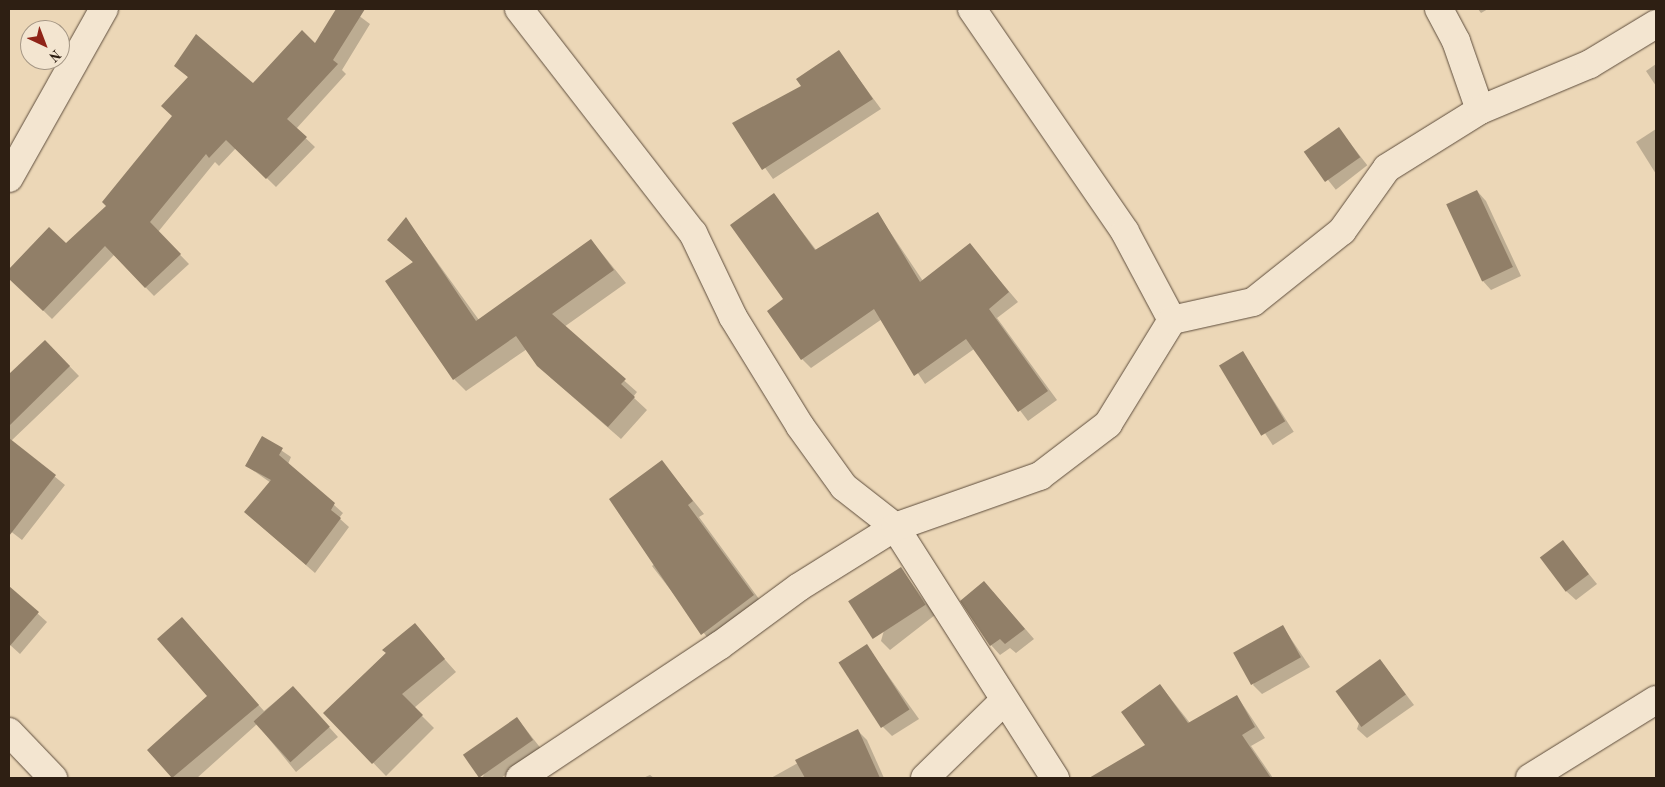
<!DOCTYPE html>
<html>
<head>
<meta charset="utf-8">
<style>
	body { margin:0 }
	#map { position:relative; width:1665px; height:787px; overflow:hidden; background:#ecd7b7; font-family:"Old Standard TT",serif }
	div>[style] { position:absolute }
	.shadow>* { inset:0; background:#0003; transform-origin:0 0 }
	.building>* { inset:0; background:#917f68; transform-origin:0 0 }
	.roads { filter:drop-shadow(0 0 1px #5e4d3c) drop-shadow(0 0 1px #5e4d3c) }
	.street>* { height:28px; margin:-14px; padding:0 14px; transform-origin:14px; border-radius:14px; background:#f3e5d0 }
	.secondary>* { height:28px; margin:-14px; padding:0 14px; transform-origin:14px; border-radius:14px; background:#f3e5d0 }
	span { translate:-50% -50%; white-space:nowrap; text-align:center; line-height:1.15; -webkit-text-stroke:4px #f3e5d0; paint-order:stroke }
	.frame { position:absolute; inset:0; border:10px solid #2e1f13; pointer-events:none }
	.north { position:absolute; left:20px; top:20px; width:50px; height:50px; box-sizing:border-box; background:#f3e5d0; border:1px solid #a49684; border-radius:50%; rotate:137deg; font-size:14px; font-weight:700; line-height:20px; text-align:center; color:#2e1f13 }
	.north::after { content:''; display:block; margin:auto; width:18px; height:22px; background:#8f2418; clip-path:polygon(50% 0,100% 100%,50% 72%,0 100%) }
</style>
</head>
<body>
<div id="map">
	<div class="shadow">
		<div style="clip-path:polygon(338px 9px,350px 9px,370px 24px,342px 70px,346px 74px,296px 129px,315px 147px,276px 187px,236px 148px,219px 166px,215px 162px,158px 232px,189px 264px,154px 296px,114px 255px,52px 319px,9px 277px,9px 270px,49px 228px,66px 245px,108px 206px,174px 117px,189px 78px,175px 65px,253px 85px,315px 45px)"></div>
		<div style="clip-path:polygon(1478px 9px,1488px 9px,1481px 13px)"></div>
		<div style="clip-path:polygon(839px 52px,881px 109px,773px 179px,734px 124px,803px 87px)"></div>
		<div style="clip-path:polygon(1656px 64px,1656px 86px,1646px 71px)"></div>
		<div style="left:1339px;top:129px;width:46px;height:40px;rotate:52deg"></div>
		<div style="clip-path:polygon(1656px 129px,1656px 174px,1636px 142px)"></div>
		<div style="clip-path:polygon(1477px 191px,1486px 201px,1521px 276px,1491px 290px,1482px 280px)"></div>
		<div style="clip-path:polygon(774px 195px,817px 251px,878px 214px,923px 281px,970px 245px,1018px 302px,997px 318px,1057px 400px,1028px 421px,974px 349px,925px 384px,882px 319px,811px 368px,802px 359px,785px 299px)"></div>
		<div style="clip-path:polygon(406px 219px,479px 320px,591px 240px,626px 283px,564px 327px,637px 392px,633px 397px,647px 410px,621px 439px,551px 378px,527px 349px,466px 391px,454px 379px,414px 263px,388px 240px)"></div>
		<div style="clip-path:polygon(45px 341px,79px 376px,11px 441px,65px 485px,22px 540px,9px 530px,9px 376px)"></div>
		<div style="left:1242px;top:352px;width:95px;height:25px;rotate:57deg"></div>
		<div style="clip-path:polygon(263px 438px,291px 457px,288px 464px,343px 513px,339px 518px,349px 527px,315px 573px,254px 520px,271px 483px,247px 466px)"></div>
		<div style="clip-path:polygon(662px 462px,704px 514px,699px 517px,765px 607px,714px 646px,652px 566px,657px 562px)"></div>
		<div style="clip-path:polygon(1563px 542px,1597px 584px,1576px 600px,1566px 591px)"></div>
		<div style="clip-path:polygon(901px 569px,935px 615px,890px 650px,881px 641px)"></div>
		<div style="clip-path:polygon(9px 588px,47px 622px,20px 654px,9px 644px)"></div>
		<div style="clip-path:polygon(993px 592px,1034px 639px,1016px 653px,1010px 648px,1000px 655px,991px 645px)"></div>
		<div style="clip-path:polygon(414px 625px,456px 672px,414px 708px,434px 728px,386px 776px,325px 713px)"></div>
		<div style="clip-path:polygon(1283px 627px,1310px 667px,1262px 694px,1253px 685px)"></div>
		<div style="clip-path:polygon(191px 628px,264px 711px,293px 687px,338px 737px,296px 772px,257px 724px,197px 778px,173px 778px,148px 750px,209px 696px)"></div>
		<div style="clip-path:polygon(867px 646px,919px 719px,892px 736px,883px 727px)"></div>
		<div style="clip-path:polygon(1380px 660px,1414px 705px,1367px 738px,1357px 729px)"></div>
		<div style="clip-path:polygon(1160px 685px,1190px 723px,1237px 696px,1265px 738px,1251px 746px,1273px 778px,1092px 778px,1147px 745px)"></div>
		<div style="clip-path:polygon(517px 718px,542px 750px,501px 778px,482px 778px)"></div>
		<div style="clip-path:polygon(857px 730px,867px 740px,884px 778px,771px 778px)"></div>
		<div style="clip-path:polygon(650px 775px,654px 778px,643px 778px)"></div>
	</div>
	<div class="building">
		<div style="clip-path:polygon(336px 9px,365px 9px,333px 60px,338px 64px,287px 119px,307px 137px,266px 179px,226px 140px,209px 158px,206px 154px,150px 222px,181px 254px,145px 288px,105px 246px,43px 311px,9px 279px,9px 269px,49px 227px,66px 243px,106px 206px,102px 202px,172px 116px,161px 106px,188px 77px,174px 66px,196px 34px,253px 83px,302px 30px,315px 43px)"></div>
		<div style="clip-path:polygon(839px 50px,873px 99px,762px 170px,732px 123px,801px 86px,796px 79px)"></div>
		<div style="left:1339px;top:127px;width:37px;height:43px;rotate:55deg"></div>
		<div style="left:1477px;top:190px;width:85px;height:34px;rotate:65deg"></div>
		<div style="clip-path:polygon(774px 193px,815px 250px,878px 212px,920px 282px,970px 243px,1009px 292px,989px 309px,1048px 391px,1018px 412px,966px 339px,914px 376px,874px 309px,801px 360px,767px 311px,783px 299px,730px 225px)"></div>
		<div style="clip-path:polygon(406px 217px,476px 321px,591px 239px,614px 270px,552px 314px,626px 379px,621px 384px,635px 397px,608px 427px,537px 366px,516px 336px,453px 380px,385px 281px,413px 262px,387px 240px)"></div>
		<div style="clip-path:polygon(45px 340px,70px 366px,9px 426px,9px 374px)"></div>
		<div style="left:1243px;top:351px;width:82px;height:28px;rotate:59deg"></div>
		<div style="clip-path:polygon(262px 436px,283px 448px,279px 455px,335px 503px,331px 510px,341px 518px,306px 565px,244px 512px,271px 480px,245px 466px)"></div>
		<div style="clip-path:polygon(9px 438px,56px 475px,9px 536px)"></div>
		<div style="clip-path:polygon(662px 460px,693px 501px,688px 505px,754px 595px,701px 635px,609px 499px)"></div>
		<div style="left:1563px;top:540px;width:43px;height:29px;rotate:53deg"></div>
		<div style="left:901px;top:567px;width:45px;height:63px;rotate:57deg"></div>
		<div style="clip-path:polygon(984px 581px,1025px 629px,1005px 644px,1000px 639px,990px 646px,960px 601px)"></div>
		<div style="clip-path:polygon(9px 586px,39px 612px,9px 647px)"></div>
		<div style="clip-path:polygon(182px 617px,259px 705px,172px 778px,147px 750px,207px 696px,157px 639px)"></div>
		<div style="clip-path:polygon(415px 623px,445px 659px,402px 694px,423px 715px,372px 764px,323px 713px,386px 653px,382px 650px)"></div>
		<div style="left:1283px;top:625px;width:37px;height:57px;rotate:61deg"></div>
		<div style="left:867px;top:644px;width:78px;height:34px;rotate:57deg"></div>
		<div style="left:1380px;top:659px;width:44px;height:55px;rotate:54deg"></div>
		<div style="clip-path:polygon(1160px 684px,1188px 723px,1237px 695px,1255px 727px,1242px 735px,1271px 778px,1089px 778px,1145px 745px,1121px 712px)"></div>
		<div style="left:293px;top:686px;width:55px;height:53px;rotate:48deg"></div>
		<div style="left:517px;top:717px;width:28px;height:66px;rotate:55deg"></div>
		<div style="clip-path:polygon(858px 729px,880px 778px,805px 778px,795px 760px)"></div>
	</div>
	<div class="roads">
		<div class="street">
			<div style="left:519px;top:9px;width:284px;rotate:52.2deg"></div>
			<div style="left:693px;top:233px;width:93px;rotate:64.5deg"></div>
			<div style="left:733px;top:317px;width:128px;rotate:58.4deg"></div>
			<div style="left:800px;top:426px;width:75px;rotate:54.2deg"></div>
			<div style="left:844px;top:487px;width:65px;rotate:38.1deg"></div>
			<div style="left:895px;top:527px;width:298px;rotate:57.5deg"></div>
			<div style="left:972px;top:9px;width:270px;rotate:55.5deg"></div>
			<div style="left:1125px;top:232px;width:100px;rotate:61.9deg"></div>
			<div style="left:1439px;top:9px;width:36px;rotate:62deg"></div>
			<div style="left:1456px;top:41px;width:73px;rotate:70.8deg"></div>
			<div style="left:9px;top:732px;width:64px;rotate:46.3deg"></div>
			<div style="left:520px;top:778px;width:239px;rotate:-33.6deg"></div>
			<div style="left:719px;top:646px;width:99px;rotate:-36.4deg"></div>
			<div style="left:799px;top:587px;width:113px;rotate:-32deg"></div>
			<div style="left:895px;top:527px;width:154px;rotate:-19.4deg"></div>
			<div style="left:1040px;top:476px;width:86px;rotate:-37.4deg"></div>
			<div style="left:1108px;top:424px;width:122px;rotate:-58.4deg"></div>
			<div style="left:1172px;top:320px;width:83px;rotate:-12.5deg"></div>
			<div style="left:1253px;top:302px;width:114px;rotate:-38.6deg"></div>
			<div style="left:1342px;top:231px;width:77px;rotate:-54.5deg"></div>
			<div style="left:1387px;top:168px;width:110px;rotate:-31.9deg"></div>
			<div style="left:1480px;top:110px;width:119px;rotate:-22.7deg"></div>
			<div style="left:1590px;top:64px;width:77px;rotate:-31.2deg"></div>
			<div style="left:925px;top:778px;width:109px;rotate:-44.3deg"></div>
			<div style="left:1530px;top:778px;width:148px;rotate:-31.8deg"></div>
		</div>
		<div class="secondary">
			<div style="left:9px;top:178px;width:194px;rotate:-60.7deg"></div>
		</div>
	</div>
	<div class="frame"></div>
	<div class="north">N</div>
</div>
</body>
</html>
